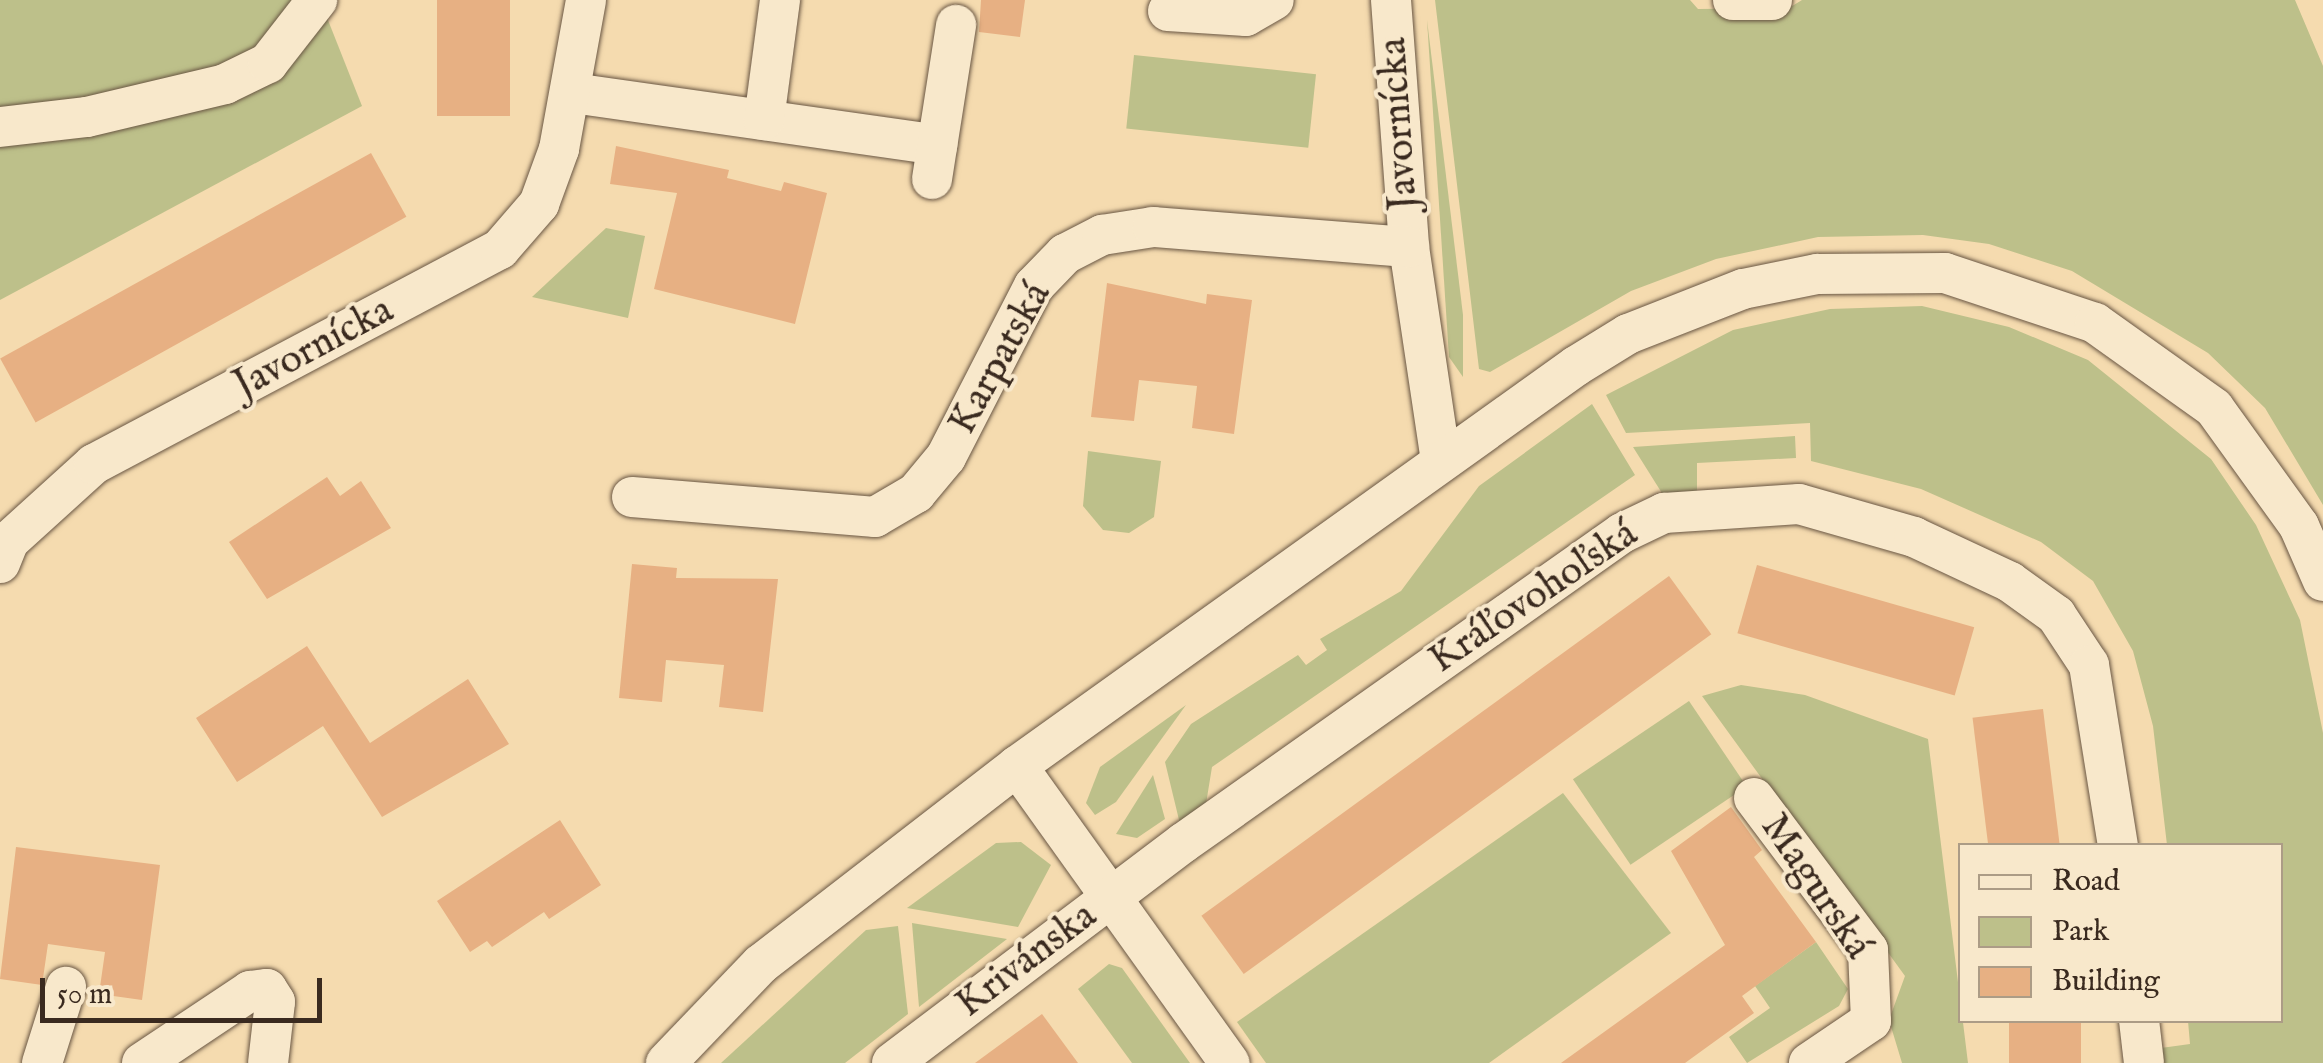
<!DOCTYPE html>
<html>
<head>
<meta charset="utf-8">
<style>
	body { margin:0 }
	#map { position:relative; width:2323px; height:1063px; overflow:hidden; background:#f5dbaf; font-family:"IM FELL English",serif }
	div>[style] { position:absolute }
	.green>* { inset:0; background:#bdc08a; transform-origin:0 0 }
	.building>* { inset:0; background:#e7b083; transform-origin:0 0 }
	.roads { filter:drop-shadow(0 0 2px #695643) drop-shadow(0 0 2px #695643) }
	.minor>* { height:40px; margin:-20px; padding:0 20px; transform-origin:20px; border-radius:20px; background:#f8e8cb }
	span { translate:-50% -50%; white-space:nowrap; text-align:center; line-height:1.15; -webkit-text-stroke:8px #f8e8cb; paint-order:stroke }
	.street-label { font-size:40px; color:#3a2a1f }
	.legend { position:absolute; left:1958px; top:843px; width:325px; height:180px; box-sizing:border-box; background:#f8e8cb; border:2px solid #ac9c86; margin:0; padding:12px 18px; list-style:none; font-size:30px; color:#3a2a1f }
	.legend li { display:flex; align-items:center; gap:20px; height:50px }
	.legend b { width:50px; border:2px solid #ac9c86 }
	.scale { position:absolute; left:40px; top:978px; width:282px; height:45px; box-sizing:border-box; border:5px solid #3a2a1f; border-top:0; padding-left:12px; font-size:30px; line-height:35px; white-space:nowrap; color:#3a2a1f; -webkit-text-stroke:8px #f8e8cb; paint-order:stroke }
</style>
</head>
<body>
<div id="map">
	<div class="green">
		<div style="clip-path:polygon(0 0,320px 0,362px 106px,0 300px)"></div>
		<div style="clip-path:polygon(1435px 0,1690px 0,1698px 9px,1789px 8px,1802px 0,2295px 0,2323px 66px,2323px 505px,2265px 408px,2208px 353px,2072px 271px,1989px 244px,1923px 235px,1818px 237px,1716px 259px,1631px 291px,1490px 372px,1479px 369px)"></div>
		<div style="clip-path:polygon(1427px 20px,1463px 315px,1463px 377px,1449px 357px)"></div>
		<div style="left:1134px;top:55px;width:183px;height:74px;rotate:6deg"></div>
		<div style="clip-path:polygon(606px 228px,645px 236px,628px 318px,532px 297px)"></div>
		<div style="clip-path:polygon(1922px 306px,2009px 327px,2088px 360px,2211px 459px,2256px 525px,2300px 620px,2323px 733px,2323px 1063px,2163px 1063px,2161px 1048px,2190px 1044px,2188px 1021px,2280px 1020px,2280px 846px,2167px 845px,2153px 726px,2133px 651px,2093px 581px,2041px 542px,1921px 489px,1811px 461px,1810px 423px,1626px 433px,1606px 395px,1733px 330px,1830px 309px)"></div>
		<div style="clip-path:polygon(1592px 404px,1635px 475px,1212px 767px,1205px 810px,1180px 824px,1165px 762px,1191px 724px,1298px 655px,1306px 665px,1327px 650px,1320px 639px,1401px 591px,1479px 486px)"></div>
		<div style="clip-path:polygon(1795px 436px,1796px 458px,1697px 463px,1697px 492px,1665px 498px,1633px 447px)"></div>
		<div style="clip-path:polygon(1088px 451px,1161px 461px,1154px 517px,1129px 533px,1103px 530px,1083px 506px)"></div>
		<div style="clip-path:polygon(1741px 685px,1805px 695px,1928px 739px,1968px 1063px,1902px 1063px,1889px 1020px,1905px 976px,1702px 696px)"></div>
		<div style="left:1689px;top:701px;width:103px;height:140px;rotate:56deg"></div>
		<div style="clip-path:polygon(1186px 705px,1116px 802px,1095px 815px,1086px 803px,1100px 767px)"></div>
		<div style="clip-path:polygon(1153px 775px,1165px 819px,1137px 838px,1116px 834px)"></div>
		<div style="clip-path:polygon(1563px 793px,1671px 933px,1489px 1063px,1266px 1063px,1237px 1022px)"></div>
		<div style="clip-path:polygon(1021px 842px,1051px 865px,1018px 927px,907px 908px,996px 843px)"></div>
		<div style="clip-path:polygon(912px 923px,1007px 939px,919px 1007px)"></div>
		<div style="clip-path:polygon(898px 926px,908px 1014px,845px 1063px,721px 1063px,866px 930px)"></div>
		<div style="clip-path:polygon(1816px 942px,1848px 989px,1839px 1006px,1747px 1063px,1729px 1037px,1770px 1008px,1755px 986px)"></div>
		<div style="clip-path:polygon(1109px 964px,1122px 968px,1190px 1063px,1132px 1063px,1078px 989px)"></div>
	</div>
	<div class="building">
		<div style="left:437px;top:0;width:73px;height:116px"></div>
		<div style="clip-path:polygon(981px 0,1025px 0,1020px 37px,979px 32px)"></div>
		<div style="clip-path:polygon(616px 146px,729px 170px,727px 178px,781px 191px,784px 182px,827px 193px,795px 324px,654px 289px,677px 193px,610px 184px)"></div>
		<div style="left:371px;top:153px;width:73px;height:424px;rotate:61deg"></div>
		<div style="clip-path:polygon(1107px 283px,1206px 304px,1207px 294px,1252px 300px,1234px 434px,1192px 428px,1197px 386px,1139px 380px,1134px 421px,1091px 417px)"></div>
		<div style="clip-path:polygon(327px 477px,340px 496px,361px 481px,391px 528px,267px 599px,229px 542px)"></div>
		<div style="clip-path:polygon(632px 564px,677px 568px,676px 578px,778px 579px,763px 712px,719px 707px,724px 665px,666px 660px,662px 702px,619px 698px)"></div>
		<div style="left:1757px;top:565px;width:226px;height:71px;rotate:16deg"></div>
		<div style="left:1669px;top:576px;width:72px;height:578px;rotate:54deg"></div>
		<div style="clip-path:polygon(307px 646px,370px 743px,468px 679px,509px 744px,382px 817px,323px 726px,237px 782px,196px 718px)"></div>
		<div style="left:2043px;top:709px;width:138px;height:71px;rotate:83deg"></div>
		<div style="clip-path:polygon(1731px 807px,1762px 850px,1754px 857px,1816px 942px,1742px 996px,1754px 1013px,1685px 1063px,1561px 1063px,1725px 945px,1671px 851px)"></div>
		<div style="clip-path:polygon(560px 820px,601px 885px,549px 919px,544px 912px,492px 947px,487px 941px,470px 952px,437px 901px)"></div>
		<div style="clip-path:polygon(16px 847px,160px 865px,142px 1000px,99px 994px,105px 952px,48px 944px,42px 985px,0 979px)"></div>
		<div style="clip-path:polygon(1042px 1014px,1078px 1063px,975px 1063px)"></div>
		<div style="left:2009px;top:1020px;width:72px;height:43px"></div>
	</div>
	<div class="roads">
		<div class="minor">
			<div style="left:1391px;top:0;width:248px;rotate:85.8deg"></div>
			<div style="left:1409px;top:247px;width:217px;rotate:81.5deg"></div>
			<div style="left:1733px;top:0;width:39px"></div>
			<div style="left:1168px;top:11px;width:78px;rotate:3.7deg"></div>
			<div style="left:1246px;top:16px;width:32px;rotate:-30deg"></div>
			<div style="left:573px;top:93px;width:368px;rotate:8.1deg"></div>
			<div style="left:764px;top:120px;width:121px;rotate:-82.4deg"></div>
			<div style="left:0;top:127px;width:88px;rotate:-6.6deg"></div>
			<div style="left:87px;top:117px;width:142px;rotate:-13.4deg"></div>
			<div style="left:225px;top:84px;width:48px;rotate:-26deg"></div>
			<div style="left:268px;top:63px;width:80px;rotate:-52.1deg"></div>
			<div style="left:932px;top:179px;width:156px;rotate:-81.1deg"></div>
			<div style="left:632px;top:497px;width:244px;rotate:4.7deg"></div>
			<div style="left:875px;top:517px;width:48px;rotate:-30.3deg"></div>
			<div style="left:916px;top:493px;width:47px;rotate:-50.2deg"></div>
			<div style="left:946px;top:457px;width:192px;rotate:-62.8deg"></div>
			<div style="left:1034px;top:286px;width:45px;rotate:-45.9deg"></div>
			<div style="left:1065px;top:254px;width:42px;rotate:-27.2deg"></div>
			<div style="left:1102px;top:235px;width:52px;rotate:-8.9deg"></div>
			<div style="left:1153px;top:227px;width:257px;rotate:4.5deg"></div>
			<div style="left:0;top:563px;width:24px;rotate:-68deg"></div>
			<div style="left:9px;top:541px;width:115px;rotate:-42.2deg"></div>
			<div style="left:94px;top:464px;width:459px;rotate:-27.9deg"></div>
			<div style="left:500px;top:249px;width:60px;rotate:-49.1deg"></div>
			<div style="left:539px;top:204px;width:59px;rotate:-70deg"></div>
			<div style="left:559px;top:149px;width:151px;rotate:-79.7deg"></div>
			<div style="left:1017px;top:766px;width:365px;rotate:54.4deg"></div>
			<div style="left:1754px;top:798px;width:190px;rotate:53.1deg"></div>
			<div style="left:1868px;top:950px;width:71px;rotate:87.6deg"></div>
			<div style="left:1871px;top:1021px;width:75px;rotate:145.9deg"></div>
			<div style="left:2139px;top:1020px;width:43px;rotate:83.4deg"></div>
			<div style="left:42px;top:1063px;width:80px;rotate:-72.5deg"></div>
			<div style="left:142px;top:1063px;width:130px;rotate:-33.7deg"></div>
			<div style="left:250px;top:991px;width:17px;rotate:-7deg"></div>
			<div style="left:267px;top:989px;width:15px;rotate:58deg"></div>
			<div style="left:275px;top:1002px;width:61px;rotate:96.5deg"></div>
			<div style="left:666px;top:1063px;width:137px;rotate:-46.2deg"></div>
			<div style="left:761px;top:964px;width:324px;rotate:-37.7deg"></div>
			<div style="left:1017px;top:766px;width:687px;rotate:-35.59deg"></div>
			<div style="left:1576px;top:366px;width:61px;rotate:-31.6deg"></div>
			<div style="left:1628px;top:334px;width:123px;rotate:-21.4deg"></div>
			<div style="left:1743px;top:289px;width:76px;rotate:-11.5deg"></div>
			<div style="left:1817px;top:274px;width:128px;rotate:-0.4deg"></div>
			<div style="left:1945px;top:273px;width:158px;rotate:18.4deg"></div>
			<div style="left:2095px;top:323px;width:146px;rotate:35.5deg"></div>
			<div style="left:2214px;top:408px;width:145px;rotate:54.2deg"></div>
			<div style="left:2299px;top:526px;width:60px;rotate:66.4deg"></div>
			<div style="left:892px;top:1063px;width:365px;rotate:-37.1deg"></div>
			<div style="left:1183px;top:843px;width:537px;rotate:-35.23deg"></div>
			<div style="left:1622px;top:533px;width:47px;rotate:-25.5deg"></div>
			<div style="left:1664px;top:513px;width:135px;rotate:-3.8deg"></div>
			<div style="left:1799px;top:504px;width:120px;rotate:16deg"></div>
			<div style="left:1914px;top:537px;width:106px;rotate:25.1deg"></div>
			<div style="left:2010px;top:582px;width:57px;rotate:35.7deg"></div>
			<div style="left:2056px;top:615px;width:60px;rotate:56.6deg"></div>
			<div style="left:2089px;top:665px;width:183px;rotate:80.9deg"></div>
		</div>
	</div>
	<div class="street-label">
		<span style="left:1400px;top:124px;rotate:-94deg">Javornícka</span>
		<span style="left:314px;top:349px;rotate:-28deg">Javornícka</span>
		<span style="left:1001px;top:359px;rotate:-61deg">Karpatská</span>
		<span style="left:1534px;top:598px;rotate:-34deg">Kráľovohoľská</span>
		<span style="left:1815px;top:887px;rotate:56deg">Magurská</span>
		<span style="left:1027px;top:961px;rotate:-37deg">Krivánska</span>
	</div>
	<ul class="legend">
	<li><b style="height:12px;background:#f8e8cb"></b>Road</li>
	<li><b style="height:28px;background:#bdc08a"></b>Park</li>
	<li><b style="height:28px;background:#e7b083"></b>Building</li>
	</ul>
	<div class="scale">50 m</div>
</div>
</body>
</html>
